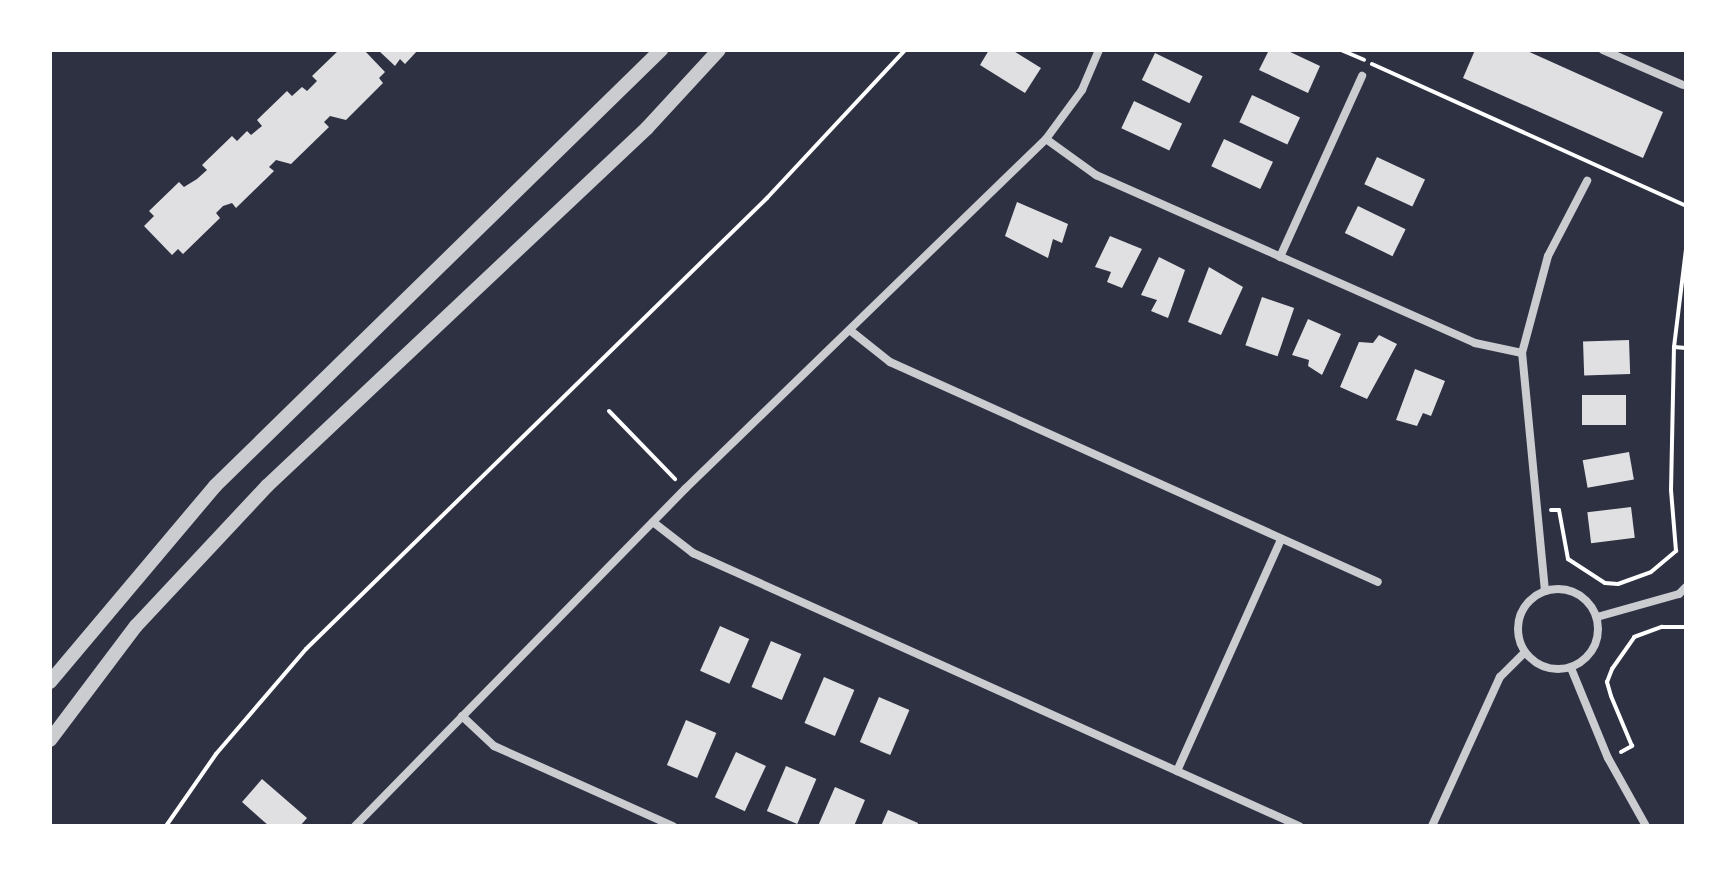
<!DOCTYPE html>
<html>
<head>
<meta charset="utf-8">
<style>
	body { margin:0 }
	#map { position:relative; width:1736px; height:876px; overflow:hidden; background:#2d3142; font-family:"Alegreya Sans",sans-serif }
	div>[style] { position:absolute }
	.building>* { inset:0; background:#e0e0e3; transform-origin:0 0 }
	.path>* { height:4px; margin:-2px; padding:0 2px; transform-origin:2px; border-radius:2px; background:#fff }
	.minor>* { height:8px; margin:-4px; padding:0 4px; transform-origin:4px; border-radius:4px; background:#caccd0 }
	.minor>.ring { margin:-4px; padding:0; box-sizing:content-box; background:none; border:8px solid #caccd0; border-radius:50% }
	.tertiary>* { height:14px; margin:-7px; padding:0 7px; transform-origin:7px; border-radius:7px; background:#caccd0 }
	span { translate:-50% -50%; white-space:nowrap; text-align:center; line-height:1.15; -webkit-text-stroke:6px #fff; paint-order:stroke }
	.frame { position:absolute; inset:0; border:52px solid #fff; pointer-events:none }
</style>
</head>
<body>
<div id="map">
	<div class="building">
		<div style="clip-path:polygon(339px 50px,364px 50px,385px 72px,379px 78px,383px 83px,346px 120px,330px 116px,324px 122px,329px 127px,291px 164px,276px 160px,269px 167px,274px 171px,236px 208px,232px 203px,223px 206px,216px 213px,220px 218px,183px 254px,178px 249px,172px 255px,144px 226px,154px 216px,149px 211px,179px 182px,184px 187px,197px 179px,207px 170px,202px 165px,232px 136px,237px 141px,247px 131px,251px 135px,262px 126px,257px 120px,287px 91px,292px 96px,302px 87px,307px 91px,317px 81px,312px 76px)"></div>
		<div style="clip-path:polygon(378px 50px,418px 50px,405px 64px,400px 59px,395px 66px)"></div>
		<div style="clip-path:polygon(989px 50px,1012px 50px,1041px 68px,1025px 93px,980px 65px)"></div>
		<div style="clip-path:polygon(1269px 50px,1286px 50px,1320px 66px,1308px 93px,1259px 70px)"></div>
		<div style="clip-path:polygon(1475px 50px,1525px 50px,1663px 112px,1643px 158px,1463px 78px)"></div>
		<div style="left:1155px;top:53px;width:53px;height:30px;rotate:26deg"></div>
		<div style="left:1252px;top:95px;width:53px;height:30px;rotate:25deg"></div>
		<div style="left:1134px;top:101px;width:53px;height:30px;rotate:25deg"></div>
		<div style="left:1224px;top:139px;width:54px;height:30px;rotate:25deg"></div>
		<div style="left:1377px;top:157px;width:53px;height:30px;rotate:25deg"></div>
		<div style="clip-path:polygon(1017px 202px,1068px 224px,1062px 243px,1053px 239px,1048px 258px,1005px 236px)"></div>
		<div style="left:1358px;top:206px;width:53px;height:30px;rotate:26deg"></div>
		<div style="clip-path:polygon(1110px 236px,1142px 249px,1122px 288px,1107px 282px,1111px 272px,1095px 267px)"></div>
		<div style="clip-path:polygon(1159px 257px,1185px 270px,1168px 318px,1151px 311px,1157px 300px,1141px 295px)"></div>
		<div style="clip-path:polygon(1209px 267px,1243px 287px,1221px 335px,1188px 322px)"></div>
		<div style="left:1262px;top:297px;width:34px;height:51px;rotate:19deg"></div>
		<div style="clip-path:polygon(1308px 319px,1341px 334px,1322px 375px,1308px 366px,1309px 360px,1292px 355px)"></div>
		<div style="clip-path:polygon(1379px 335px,1397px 344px,1367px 399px,1340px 387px,1359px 342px,1373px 343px)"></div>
		<div style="left:1629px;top:340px;width:34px;height:46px;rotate:88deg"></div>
		<div style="clip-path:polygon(1415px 369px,1445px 381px,1431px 416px,1423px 413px,1417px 426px,1396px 420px)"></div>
		<div style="left:1582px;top:395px;width:44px;height:30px"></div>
		<div style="left:1629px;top:452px;width:28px;height:47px;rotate:80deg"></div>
		<div style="left:1631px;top:507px;width:31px;height:44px;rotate:83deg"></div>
		<div style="left:720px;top:626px;width:32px;height:49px;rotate:24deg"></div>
		<div style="left:771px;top:641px;width:33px;height:50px;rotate:23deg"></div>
		<div style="left:824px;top:677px;width:33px;height:50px;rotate:23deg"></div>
		<div style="left:879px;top:697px;width:33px;height:49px;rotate:23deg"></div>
		<div style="left:686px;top:720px;width:33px;height:49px;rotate:23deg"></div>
		<div style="left:736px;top:752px;width:33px;height:50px;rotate:25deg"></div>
		<div style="left:786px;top:766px;width:33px;height:49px;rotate:23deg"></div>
		<div style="clip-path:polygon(262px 779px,307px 818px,300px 826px,269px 826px,242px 802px)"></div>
		<div style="clip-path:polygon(835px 787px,865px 800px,854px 826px,818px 826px)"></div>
		<div style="clip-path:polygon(888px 810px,918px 823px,917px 826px,881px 826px)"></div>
	</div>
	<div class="path">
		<div style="left:1341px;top:50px;width:25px;rotate:23deg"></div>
		<div style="left:1372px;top:64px;width:345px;rotate:24.3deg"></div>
		<div style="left:1674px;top:347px;width:12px;rotate:5deg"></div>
		<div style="left:609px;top:411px;width:95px;rotate:45.9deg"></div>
		<div style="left:1551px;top:510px;width:8px"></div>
		<div style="left:1559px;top:510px;width:50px;rotate:79.6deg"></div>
		<div style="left:1568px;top:559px;width:44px;rotate:33deg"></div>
		<div style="left:1605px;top:583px;width:13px;rotate:4deg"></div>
		<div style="left:1618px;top:584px;width:35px;rotate:-20deg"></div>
		<div style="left:1651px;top:572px;width:33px;rotate:-40deg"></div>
		<div style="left:1676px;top:551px;width:61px;rotate:-94.7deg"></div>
		<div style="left:1671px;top:490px;width:143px;rotate:-88.8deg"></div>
		<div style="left:1674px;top:347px;width:99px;rotate:-83deg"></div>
		<div style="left:1621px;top:752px;width:13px;rotate:-29deg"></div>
		<div style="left:1632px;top:746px;width:54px;rotate:-112.8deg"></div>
		<div style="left:1611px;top:696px;width:15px;rotate:-106deg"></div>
		<div style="left:1607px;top:682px;width:14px;rotate:-69deg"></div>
		<div style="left:1612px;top:669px;width:39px;rotate:-55deg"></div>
		<div style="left:1634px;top:637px;width:30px;rotate:-20deg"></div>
		<div style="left:1662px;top:627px;width:24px"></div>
		<div style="left:166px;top:826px;width:88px;rotate:-55.2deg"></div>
		<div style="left:216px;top:754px;width:138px;rotate:-49.4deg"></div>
		<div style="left:306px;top:649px;width:645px;rotate:-44.37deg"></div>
		<div style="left:767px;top:198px;width:202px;rotate:-47deg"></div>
	</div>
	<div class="minor">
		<div style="left:1603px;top:50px;width:87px;rotate:23.6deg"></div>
		<div style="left:1046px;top:139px;width:62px;rotate:35.8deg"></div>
		<div style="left:1096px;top:175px;width:415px;rotate:23.9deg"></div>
		<div style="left:1475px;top:343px;width:48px;rotate:12deg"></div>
		<div style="left:1280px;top:257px;width:199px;rotate:-65.6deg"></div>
		<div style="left:851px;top:331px;width:50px;rotate:38.5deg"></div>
		<div style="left:890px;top:362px;width:535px;rotate:24.27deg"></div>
		<div style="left:653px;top:522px;width:51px;rotate:37.8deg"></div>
		<div style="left:693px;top:553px;width:665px;rotate:24.25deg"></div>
		<div class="ring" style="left:1518px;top:589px;width:72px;height:72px"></div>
		<div style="left:1545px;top:591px;width:239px;rotate:-95.5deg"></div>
		<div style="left:1522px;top:353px;width:100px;rotate:-75deg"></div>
		<div style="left:1548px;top:256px;width:85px;rotate:-62.5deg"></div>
		<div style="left:1597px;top:617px;width:85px;rotate:-15.7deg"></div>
		<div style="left:1679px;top:594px;width:10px;rotate:-45deg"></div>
		<div style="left:1571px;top:668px;width:97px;rotate:67.7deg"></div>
		<div style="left:1608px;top:758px;width:78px;rotate:60.8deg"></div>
		<div style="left:462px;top:716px;width:44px;rotate:43.2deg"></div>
		<div style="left:494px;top:746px;width:196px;rotate:24.1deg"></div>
		<div style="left:1177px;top:771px;width:253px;rotate:-65.8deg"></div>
		<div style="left:355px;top:826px;width:472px;rotate:-45.6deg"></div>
		<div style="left:685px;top:489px;width:503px;rotate:-44.11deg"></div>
		<div style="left:1046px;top:139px;width:61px;rotate:-53.7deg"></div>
		<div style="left:1082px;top:90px;width:43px;rotate:-67deg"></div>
		<div style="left:1432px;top:826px;width:164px;rotate:-65.5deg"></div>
		<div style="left:1500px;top:677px;width:35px;rotate:-45deg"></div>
	</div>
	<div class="tertiary">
		<div style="left:50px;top:682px;width:256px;rotate:-49.9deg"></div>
		<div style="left:215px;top:486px;width:624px;rotate:-44.35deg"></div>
		<div style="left:50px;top:740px;width:143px;rotate:-53deg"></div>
		<div style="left:136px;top:626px;width:192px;rotate:-46.9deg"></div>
		<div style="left:267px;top:486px;width:522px;rotate:-43.29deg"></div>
		<div style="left:647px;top:128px;width:106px;rotate:-47.3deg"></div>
	</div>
	<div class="frame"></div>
</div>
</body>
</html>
